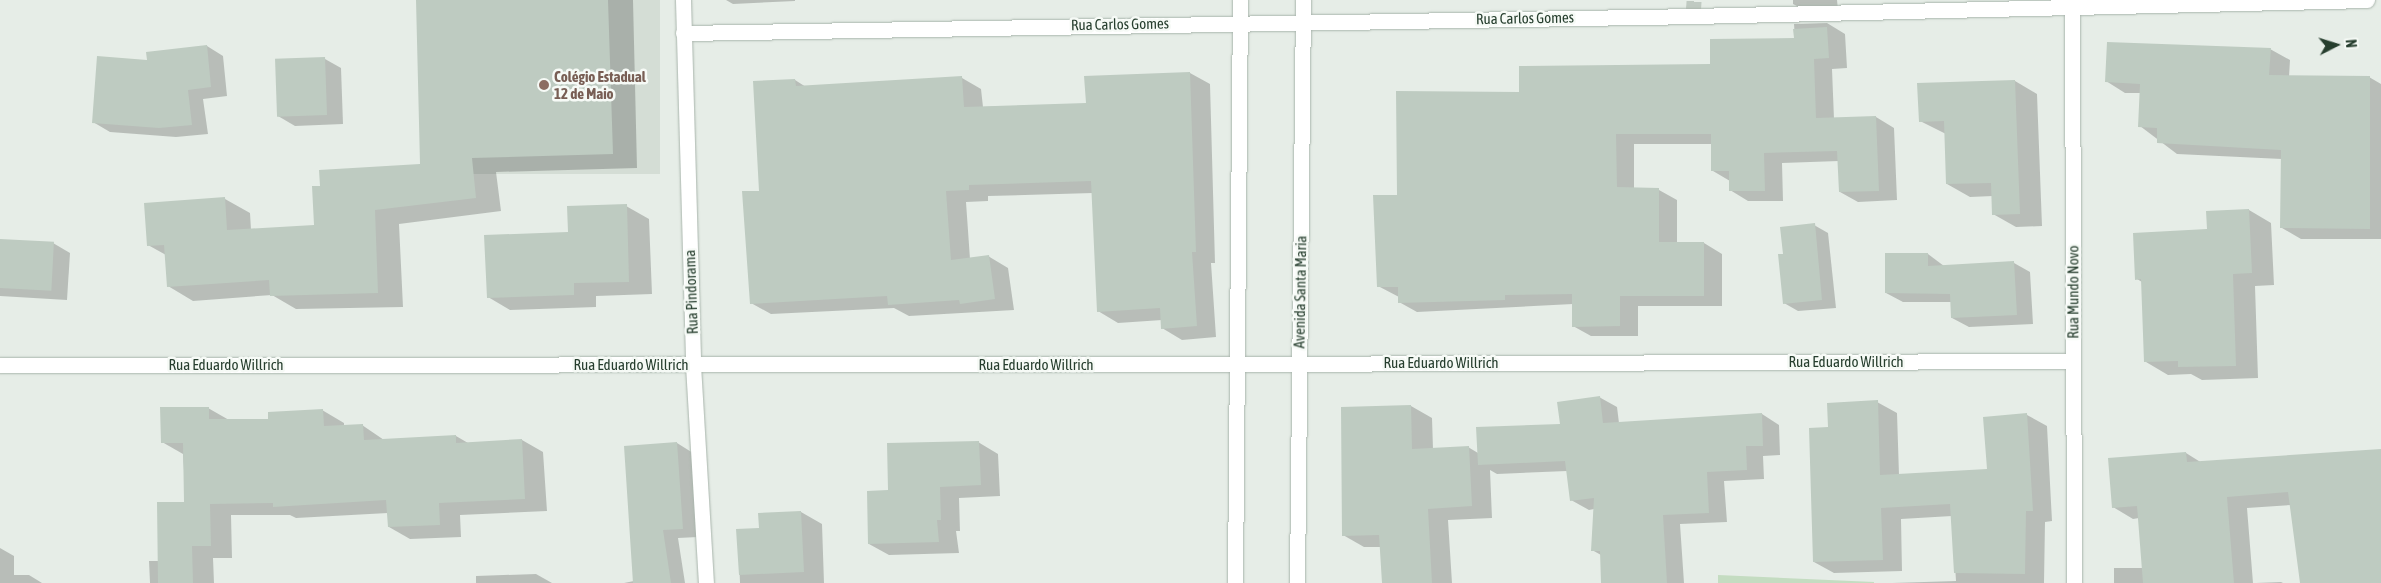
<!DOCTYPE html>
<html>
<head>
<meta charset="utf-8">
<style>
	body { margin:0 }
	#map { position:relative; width:2381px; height:583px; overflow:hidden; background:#e6ede7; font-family:"Asap Condensed",sans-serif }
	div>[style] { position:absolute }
	.built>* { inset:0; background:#d4ddd5; transform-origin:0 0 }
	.green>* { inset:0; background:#c4dcc1 }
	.shadow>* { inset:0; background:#0003 }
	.building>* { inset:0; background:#becbc1; transform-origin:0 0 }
	.pedestrian-tunnel>* { height:15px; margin-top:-7.5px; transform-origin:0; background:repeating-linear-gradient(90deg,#c0cac2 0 15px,transparent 0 23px) }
	.roads { filter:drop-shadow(0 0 1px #a9b5ac) drop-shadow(0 0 1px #a9b5ac) }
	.minor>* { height:15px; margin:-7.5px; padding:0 7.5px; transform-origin:7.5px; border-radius:7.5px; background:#fff }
	.secondary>* { height:15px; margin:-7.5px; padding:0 7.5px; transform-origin:7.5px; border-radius:7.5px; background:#fff }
	.dots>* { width:14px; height:14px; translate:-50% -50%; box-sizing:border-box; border:2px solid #f6faf6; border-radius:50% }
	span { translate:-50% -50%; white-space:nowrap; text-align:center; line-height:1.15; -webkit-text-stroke:5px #f6faf6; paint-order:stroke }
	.street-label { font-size:15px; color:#263e2e }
	.education-label { font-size:15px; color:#785e54; font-weight:700 }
	.left { translate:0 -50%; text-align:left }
	.north { position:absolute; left:2311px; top:20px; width:50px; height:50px; -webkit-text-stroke:4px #f6faf6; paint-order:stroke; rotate:85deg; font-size:14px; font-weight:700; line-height:20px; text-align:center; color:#263e2e }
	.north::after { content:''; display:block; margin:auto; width:18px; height:22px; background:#263e2e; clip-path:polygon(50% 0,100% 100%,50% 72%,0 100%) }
</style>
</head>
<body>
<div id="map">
	<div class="built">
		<div style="left:428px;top:0;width:232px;height:174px"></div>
	</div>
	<div class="green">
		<div style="clip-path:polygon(1718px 575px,1874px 582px,1874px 583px,1718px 583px)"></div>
	</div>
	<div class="shadow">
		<div style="clip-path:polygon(417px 0,633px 0,637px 168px,496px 172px,501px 211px,399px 224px,403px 307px,296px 309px,272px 295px,193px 301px,168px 286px,166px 255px,148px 245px,225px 199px,250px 213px,251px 230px,315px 226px,421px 165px)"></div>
		<div style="clip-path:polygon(726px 0,795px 0,795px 1px,733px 4px)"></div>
		<div style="clip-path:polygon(1793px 0,1837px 0,1838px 10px,1805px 10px,1793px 4px)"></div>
		<div style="clip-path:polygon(1827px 23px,1845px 34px,1847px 68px,1832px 69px,1834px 119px,1876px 117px,1894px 128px,1897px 200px,1858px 202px,1840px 192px,1839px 161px,1782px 163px,1783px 201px,1748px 201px,1730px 190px,1730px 181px,1713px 171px,1712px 144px,1634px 144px,1634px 189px,1659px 190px,1677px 200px,1677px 243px,1704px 243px,1722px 254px,1722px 306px,1638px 306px,1638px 336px,1591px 336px,1573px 326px,1573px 304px,1417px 312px,1399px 302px,1399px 297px,1378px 286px,1398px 196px,1520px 93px,1712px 66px,1795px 39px,1794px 24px)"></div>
		<div style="clip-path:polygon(207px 46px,223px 56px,227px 96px,203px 99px,208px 134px,176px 137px,110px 132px,93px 122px,148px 62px)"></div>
		<div style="clip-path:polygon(2270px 49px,2290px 60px,2289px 77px,2369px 77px,2381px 84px,2381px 239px,2301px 239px,2282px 228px,2282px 159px,2177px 154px,2140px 126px,2141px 93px,2125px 93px,2106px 81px)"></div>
		<div style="clip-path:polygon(325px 59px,341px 68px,343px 124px,295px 126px,278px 116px)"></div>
		<div style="clip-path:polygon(1190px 73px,1210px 84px,1215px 263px,1211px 263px,1216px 337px,1182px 340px,1162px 328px,1162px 320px,1118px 323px,1098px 311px,1093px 193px,988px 196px,988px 201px,966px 202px,970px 259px,988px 256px,1008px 268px,1014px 310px,909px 316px,894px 308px,771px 314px,751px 303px,760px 192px,795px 80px,806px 87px,962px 78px,981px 89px,983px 107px,1087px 104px)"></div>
		<div style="clip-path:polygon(2015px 81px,2037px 94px,2042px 226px,2016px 227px,1993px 214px,1993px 196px,1970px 197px,1947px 184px,1946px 134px,1920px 121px)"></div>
		<div style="clip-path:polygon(626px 206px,649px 219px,652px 294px,596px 296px,596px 307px,510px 310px,488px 297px,569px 233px)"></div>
		<div style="clip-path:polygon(2249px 210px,2271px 223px,2274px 285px,2255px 286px,2258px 378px,2202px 380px,2191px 374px,2168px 375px,2146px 362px,2142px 282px,2137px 279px)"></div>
		<div style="clip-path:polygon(1814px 225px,1828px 233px,1836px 308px,1798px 311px,1784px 303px,1785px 255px)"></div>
		<div style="clip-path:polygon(0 240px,53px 243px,70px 253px,67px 300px,0 296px)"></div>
		<div style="clip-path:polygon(1928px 254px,1944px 266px,2014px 263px,2030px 272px,2033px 324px,1969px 327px,1952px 318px,1952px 302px,1903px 302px,1886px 293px)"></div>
		<div style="clip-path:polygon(1599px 397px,1617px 407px,1619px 423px,1762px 414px,1779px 425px,1780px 455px,1763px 456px,1764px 479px,1724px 481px,1727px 522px,1680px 524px,1684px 583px,1603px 583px,1601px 555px,1592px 550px,1594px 509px,1589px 510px,1571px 500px,1567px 471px,1497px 474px,1490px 470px,1492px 518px,1448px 520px,1452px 583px,1384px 583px,1381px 547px,1364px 547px,1343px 535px,1411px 406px,1432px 418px,1433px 449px,1468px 447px,1478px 453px,1561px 425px)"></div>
		<div style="clip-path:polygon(1877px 402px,1897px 413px,1899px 475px,1988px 470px,1984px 418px,2027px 415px,2047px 426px,2052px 521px,2045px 522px,2044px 583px,1892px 583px,1956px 581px,1952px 516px,1901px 519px,1902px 571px,1834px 573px,1814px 562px,1829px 428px)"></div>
		<div style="clip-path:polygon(208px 408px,229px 420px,270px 420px,322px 410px,344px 423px,344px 426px,362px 425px,384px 440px,456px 436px,468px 443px,522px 440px,543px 452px,547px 511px,460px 515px,461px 537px,410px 539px,389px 527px,388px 513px,296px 518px,290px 515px,231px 515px,232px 558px,213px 558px,214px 583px,150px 583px,149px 561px,159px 561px,186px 503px,183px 454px,162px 442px)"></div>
		<div style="clip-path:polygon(978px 442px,998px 454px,1000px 496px,959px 498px,960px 531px,956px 531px,959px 553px,889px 555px,869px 544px,889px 491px)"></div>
		<div style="clip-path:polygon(677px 443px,693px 453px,698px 537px,678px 538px,685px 583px,624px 583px,634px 581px)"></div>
		<div style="clip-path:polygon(2381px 450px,2381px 583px,2301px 583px,2291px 505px,2247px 508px,2253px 583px,2114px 583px,2114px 568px,2143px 568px,2139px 518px,2133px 519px,2113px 507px,2186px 453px,2202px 463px)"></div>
		<div style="clip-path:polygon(801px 512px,822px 524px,824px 583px,740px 583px,738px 531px,760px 530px)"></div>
		<div style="clip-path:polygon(0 548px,14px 556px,14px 575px,29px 575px,42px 583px,0 583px)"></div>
		<div style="clip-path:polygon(536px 574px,552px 583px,476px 583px,476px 576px)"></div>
		<div style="clip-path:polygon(2281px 582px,2283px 583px,2256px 583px)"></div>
	</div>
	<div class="building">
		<div style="clip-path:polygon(416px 0,608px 0,613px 154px,472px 158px,476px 198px,375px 210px,378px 293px,270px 296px,269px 280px,167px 287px,164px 245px,147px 246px,144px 203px,225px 197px,227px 230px,314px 225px,312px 186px,320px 186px,319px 170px,420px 164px)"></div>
		<div style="clip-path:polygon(1827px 27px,1829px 58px,1814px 59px,1816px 118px,1876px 116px,1879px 191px,1839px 192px,1837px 151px,1764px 153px,1765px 191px,1729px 191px,1729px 171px,1711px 171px,1711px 134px,1616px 134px,1617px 187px,1659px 188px,1659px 242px,1704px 242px,1704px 296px,1620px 296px,1620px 326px,1572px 327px,1572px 294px,1505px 295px,1505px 300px,1398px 303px,1398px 287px,1377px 287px,1373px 195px,1397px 195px,1396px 91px,1519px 92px,1519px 66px,1710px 64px,1710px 39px,1794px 38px,1793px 29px)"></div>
		<div style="clip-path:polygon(2107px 42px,2271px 48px,2269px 75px,2370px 76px,2370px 229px,2280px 228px,2281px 150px,2157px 143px,2157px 128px,2138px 127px,2140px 84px,2105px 82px)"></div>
		<div style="clip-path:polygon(207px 45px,211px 87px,188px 90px,192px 125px,159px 128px,92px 123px,97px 56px,147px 60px,146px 52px)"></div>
		<div style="left:325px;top:57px;width:58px;height:50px;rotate:88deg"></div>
		<div style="clip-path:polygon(1190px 72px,1196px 252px,1192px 252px,1197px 326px,1161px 329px,1160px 308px,1097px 312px,1091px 181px,969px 185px,969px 190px,946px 191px,951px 260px,989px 255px,995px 299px,960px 304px,959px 300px,888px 305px,887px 296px,750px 304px,742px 191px,759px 191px,753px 81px,795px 79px,796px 86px,962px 76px,964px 107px,1086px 103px,1084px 76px)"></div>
		<div style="clip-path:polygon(2015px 80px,2020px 214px,1992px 215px,1991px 183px,1946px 184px,1944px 121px,1919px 122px,1917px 83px)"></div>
		<div style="clip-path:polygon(627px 204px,629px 282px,574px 283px,574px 295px,487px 298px,484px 235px,568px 232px,567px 206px)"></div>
		<div style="clip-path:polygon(2249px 209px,2252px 273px,2233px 274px,2236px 366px,2178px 367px,2178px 361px,2144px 362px,2141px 279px,2135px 280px,2133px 233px,2207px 229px,2206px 211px)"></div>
		<div style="clip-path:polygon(1815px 223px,1822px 300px,1783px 304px,1778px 254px,1783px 254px,1780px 227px)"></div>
		<div style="left:0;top:239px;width:54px;height:49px;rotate:3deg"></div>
		<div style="clip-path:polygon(1885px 253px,1928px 253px,1928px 266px,2014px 261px,2017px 315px,1951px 318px,1950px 294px,1885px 293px)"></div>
		<div style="clip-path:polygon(1600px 396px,1603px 423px,1762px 413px,1763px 446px,1746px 446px,1747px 470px,1707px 472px,1709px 513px,1663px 515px,1667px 583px,1601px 583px,1600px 551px,1591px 551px,1594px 498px,1570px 501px,1565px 461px,1478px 465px,1476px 427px,1560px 424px,1557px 402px)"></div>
		<div style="clip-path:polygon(1878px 400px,1880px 475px,1987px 469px,1983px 417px,2027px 413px,2033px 511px,2026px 511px,2025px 574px,1954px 573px,1950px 504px,1881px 508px,1883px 560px,1813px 562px,1809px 428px,1828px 427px,1827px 403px)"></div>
		<div style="clip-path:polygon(1411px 405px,1412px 449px,1469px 446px,1472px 506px,1428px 509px,1432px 583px,1382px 583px,1379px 535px,1342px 536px,1341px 407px)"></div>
		<div style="clip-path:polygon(160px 407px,209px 407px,209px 419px,268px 419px,268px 412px,323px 409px,324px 426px,363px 424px,364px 440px,456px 435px,456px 443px,522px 439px,525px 499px,439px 503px,440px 525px,388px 527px,386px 500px,273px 507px,273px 503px,210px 504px,211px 546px,192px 546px,193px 583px,158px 583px,157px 502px,184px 502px,183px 443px,161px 443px)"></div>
		<div style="clip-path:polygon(979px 441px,981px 485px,940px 487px,941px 520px,937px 520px,939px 542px,868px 544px,867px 491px,888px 490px,887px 443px)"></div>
		<div style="clip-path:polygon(677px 442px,683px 529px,663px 530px,671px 583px,633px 583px,624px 446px)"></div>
		<div style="clip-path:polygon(2381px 449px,2381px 583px,2300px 583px,2288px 492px,2227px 497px,2234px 583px,2143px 583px,2137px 506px,2112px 508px,2108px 458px,2186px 452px,2187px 462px)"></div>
		<div style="clip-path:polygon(801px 511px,804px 572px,739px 575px,736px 529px,759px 528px,758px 513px)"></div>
	</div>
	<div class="pedestrian-tunnel">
		<div style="left:1693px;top:16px;width:16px;rotate:-86deg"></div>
	</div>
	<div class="roads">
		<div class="minor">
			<div style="left:683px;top:0;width:365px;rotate:88.4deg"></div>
			<div style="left:693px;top:365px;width:218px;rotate:86.6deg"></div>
			<div style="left:683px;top:33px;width:1010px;rotate:-0.96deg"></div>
			<div style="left:1693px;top:16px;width:674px;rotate:-1.36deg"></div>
			<div style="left:0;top:365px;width:1238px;rotate:-0.05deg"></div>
		</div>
		<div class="secondary">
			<div style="left:2072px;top:0;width:583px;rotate:89.8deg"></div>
			<div style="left:1238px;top:364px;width:835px;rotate:-0.21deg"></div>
			<div style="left:1235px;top:583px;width:583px;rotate:-89.51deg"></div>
			<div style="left:1297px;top:583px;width:583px;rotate:-89.41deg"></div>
		</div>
	</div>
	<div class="dots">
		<div style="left:544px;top:85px;background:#8d6e63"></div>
	</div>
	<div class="street-label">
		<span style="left:1525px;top:18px;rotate:-1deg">Rua Carlos Gomes</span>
		<span style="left:1120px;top:24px;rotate:-1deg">Rua Carlos Gomes</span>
		<span style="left:691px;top:292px;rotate:-92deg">Rua Pindorama</span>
		<span style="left:1300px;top:292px;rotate:-89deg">Avenida Santa Maria</span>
		<span style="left:2073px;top:292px;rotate:-90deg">Rua Mundo Novo</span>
		<span style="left:1846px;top:362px">Rua Eduardo Willrich</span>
		<span style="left:1441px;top:363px">Rua Eduardo Willrich</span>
		<span style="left:226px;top:365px">Rua Eduardo Willrich</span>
		<span style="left:631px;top:365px">Rua Eduardo Willrich</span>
		<span style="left:1036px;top:365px">Rua Eduardo Willrich</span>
	</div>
	<div class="education-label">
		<span class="left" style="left:554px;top:85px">Colégio Estadual<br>12 de Maio</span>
	</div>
	<div class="north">N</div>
</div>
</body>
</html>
